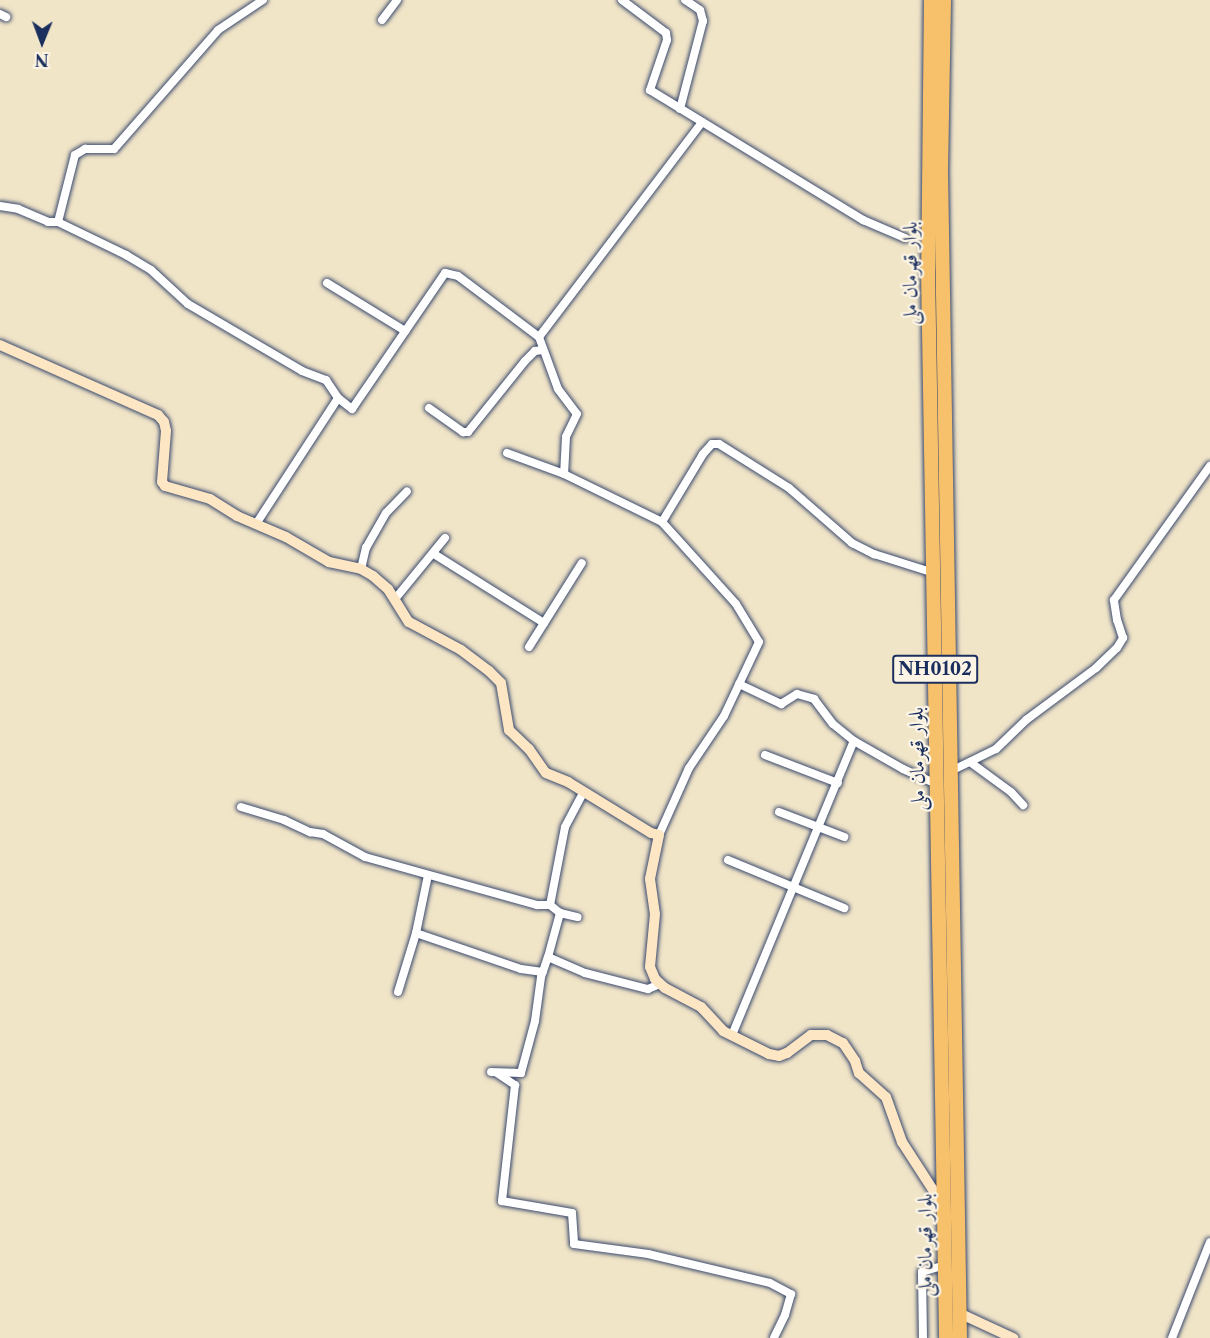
<!DOCTYPE html>
<html>
<head>
<meta charset="utf-8">
<style>
	body { margin:0 }
	#map { position:relative; width:1210px; height:1338px; overflow:hidden; background:#f1e5c8; font-family:"Libre Caslon Text",Amiri,serif }
	div>[style] { position:absolute }
	.roads { filter:drop-shadow(0 0 2px #3b4a6e) drop-shadow(0 0 2px #3b4a6e) }
	.street>* { height:8px; margin:-4px; padding:0 4px; transform-origin:4px; border-radius:4px; background:#fff }
	.secondary>* { height:10px; margin:-5px; padding:0 5px; transform-origin:5px; border-radius:5px; background:#fce6c4 }
	.highway>* { height:14px; margin:-7px; padding:0 7px; transform-origin:7px; border-radius:7px; background:#f7c06b }
	span { translate:-50% -50%; white-space:nowrap; text-align:center; line-height:1.15; -webkit-text-stroke:4.5px #fcf5e5; paint-order:stroke }
	.shield-label span { padding:2px 4px; background:#fcf5e5; border:2px solid; border-radius:4px; -webkit-text-stroke-width:0 }
	.shield-label { font-size:18px; color:#1b2f5e; font-weight:700 }
	.street-label { font-size:20px; color:#1b2f5e }
	.north { position:absolute; left:12px; top:12px; width:60px; height:60px; -webkit-text-stroke:4px #fcf5e5; paint-order:stroke; rotate:181deg; font-size:16px; font-weight:700; line-height:24px; text-align:center; color:#1b2f5e }
	.north::after { content:''; display:block; margin:auto; width:21px; height:27px; background:#1b2f5e; clip-path:polygon(50% 0,100% 100%,50% 72%,0 100%) }
</style>
</head>
<body>
<div id="map">
	<div class="roads">
		<div class="street">
			<div style="left:622px;top:0;width:55px;rotate:36.9deg"></div>
			<div style="left:666px;top:33px;width:7px;rotate:82deg"></div>
			<div style="left:667px;top:40px;width:53px;rotate:108.8deg"></div>
			<div style="left:650px;top:90px;width:250px;rotate:31.4deg"></div>
			<div style="left:863px;top:220px;width:46px;rotate:23.2deg"></div>
			<div style="left:0;top:14px;width:7px;rotate:27deg"></div>
			<div style="left:382px;top:20px;width:25px;rotate:-53deg"></div>
			<div style="left:680px;top:109px;width:91px;rotate:-75.4deg"></div>
			<div style="left:703px;top:21px;width:11px;rotate:-105deg"></div>
			<div style="left:700px;top:10px;width:18px;rotate:-146deg"></div>
			<div style="left:0;top:206px;width:18px;rotate:9deg"></div>
			<div style="left:18px;top:209px;width:33px;rotate:23deg"></div>
			<div style="left:48px;top:222px;width:10px"></div>
			<div style="left:58px;top:222px;width:69px;rotate:-75.8deg"></div>
			<div style="left:75px;top:155px;width:12px;rotate:-31deg"></div>
			<div style="left:85px;top:149px;width:29px"></div>
			<div style="left:114px;top:149px;width:158px;rotate:-48.8deg"></div>
			<div style="left:218px;top:30px;width:54px;rotate:-33.7deg"></div>
			<div style="left:58px;top:222px;width:76px;rotate:25.9deg"></div>
			<div style="left:126px;top:255px;width:29px;rotate:31deg"></div>
			<div style="left:151px;top:270px;width:50px;rotate:42.6deg"></div>
			<div style="left:188px;top:304px;width:132px;rotate:30.4deg"></div>
			<div style="left:302px;top:371px;width:26px;rotate:21deg"></div>
			<div style="left:326px;top:380px;width:22px;rotate:56deg"></div>
			<div style="left:338px;top:398px;width:18px;rotate:38deg"></div>
			<div style="left:352px;top:409px;width:165px;rotate:-55.6deg"></div>
			<div style="left:445px;top:273px;width:13px;rotate:13deg"></div>
			<div style="left:458px;top:276px;width:101px;rotate:37deg"></div>
			<div style="left:539px;top:337px;width:55px;rotate:69.9deg"></div>
			<div style="left:558px;top:389px;width:31px;rotate:53deg"></div>
			<div style="left:577px;top:414px;width:25px;rotate:116deg"></div>
			<div style="left:566px;top:437px;width:37px;rotate:93deg"></div>
			<div style="left:327px;top:283px;width:92px;rotate:31.6deg"></div>
			<div style="left:539px;top:337px;width:270px;rotate:-52.8deg"></div>
			<div style="left:429px;top:408px;width:42px;rotate:35.2deg"></div>
			<div style="left:463px;top:432px;width:5px"></div>
			<div style="left:468px;top:432px;width:91px;rotate:-51.2deg"></div>
			<div style="left:525px;top:361px;width:14px;rotate:-45deg"></div>
			<div style="left:535px;top:351px;width:8px;rotate:-7deg"></div>
			<div style="left:507px;top:453px;width:61px;rotate:20.2deg"></div>
			<div style="left:564px;top:474px;width:109px;rotate:26.1deg"></div>
			<div style="left:662px;top:522px;width:110px;rotate:47.9deg"></div>
			<div style="left:736px;top:604px;width:44px;rotate:58.8deg"></div>
			<div style="left:759px;top:642px;width:82px;rotate:115.3deg"></div>
			<div style="left:724px;top:716px;width:63px;rotate:123.9deg"></div>
			<div style="left:689px;top:768px;width:73px;rotate:114.1deg"></div>
			<div style="left:662px;top:522px;width:79px;rotate:-58.9deg"></div>
			<div style="left:703px;top:454px;width:13px;rotate:-48deg"></div>
			<div style="left:712px;top:444px;width:7px"></div>
			<div style="left:719px;top:444px;width:83px;rotate:32.2deg"></div>
			<div style="left:789px;top:488px;width:84px;rotate:41.1deg"></div>
			<div style="left:852px;top:543px;width:25px;rotate:27deg"></div>
			<div style="left:874px;top:554px;width:63px;rotate:17.6deg"></div>
			<div style="left:256px;top:524px;width:150px;rotate:-56.9deg"></div>
			<div style="left:434px;top:554px;width:130px;rotate:32.1deg"></div>
			<div style="left:361px;top:569px;width:22px;rotate:-77deg"></div>
			<div style="left:366px;top:548px;width:40px;rotate:-60.3deg"></div>
			<div style="left:386px;top:513px;width:30px;rotate:-46deg"></div>
			<div style="left:395px;top:599px;width:79px;rotate:-50.7deg"></div>
			<div style="left:529px;top:647px;width:99px;rotate:-57.8deg"></div>
			<div style="left:739px;top:684px;width:47px;rotate:25.5deg"></div>
			<div style="left:781px;top:704px;width:19px;rotate:-32deg"></div>
			<div style="left:797px;top:694px;width:18px;rotate:16deg"></div>
			<div style="left:814px;top:699px;width:31px;rotate:53deg"></div>
			<div style="left:833px;top:724px;width:27px;rotate:39deg"></div>
			<div style="left:854px;top:741px;width:56px;rotate:29.7deg"></div>
			<div style="left:903px;top:769px;width:37px;rotate:24deg"></div>
			<div style="left:765px;top:755px;width:78px;rotate:21deg"></div>
			<div style="left:970px;top:762px;width:51px;rotate:36.2deg"></div>
			<div style="left:1011px;top:792px;width:18px;rotate:47deg"></div>
			<div style="left:951px;top:771px;width:50px;rotate:-26.1deg"></div>
			<div style="left:996px;top:749px;width:42px;rotate:-44deg"></div>
			<div style="left:1026px;top:720px;width:87px;rotate:-36.6deg"></div>
			<div style="left:1096px;top:668px;width:29px;rotate:-44deg"></div>
			<div style="left:1117px;top:648px;width:12px;rotate:-59deg"></div>
			<div style="left:1123px;top:638px;width:19px;rotate:-108deg"></div>
			<div style="left:1117px;top:620px;width:20px;rotate:-99deg"></div>
			<div style="left:1114px;top:600px;width:165px;rotate:-54.4deg"></div>
			<div style="left:241px;top:807px;width:45px;rotate:16.8deg"></div>
			<div style="left:284px;top:820px;width:29px;rotate:25deg"></div>
			<div style="left:310px;top:832px;width:13px;rotate:9deg"></div>
			<div style="left:323px;top:834px;width:48px;rotate:28.7deg"></div>
			<div style="left:365px;top:857px;width:179px;rotate:15.6deg"></div>
			<div style="left:537px;top:905px;width:13px"></div>
			<div style="left:779px;top:812px;width:70px;rotate:21deg"></div>
			<div style="left:728px;top:860px;width:126px;rotate:22.5deg"></div>
			<div style="left:560px;top:913px;width:18px;rotate:13deg"></div>
			<div style="left:416px;top:933px;width:111px;rotate:18.9deg"></div>
			<div style="left:521px;top:969px;width:22px;rotate:8deg"></div>
			<div style="left:548px;top:957px;width:46px;rotate:-74.7deg"></div>
			<div style="left:560px;top:913px;width:13px;rotate:-141deg"></div>
			<div style="left:550px;top:905px;width:79px;rotate:-79.1deg"></div>
			<div style="left:565px;top:827px;width:40px;rotate:-62deg"></div>
			<div style="left:398px;top:992px;width:62px;rotate:-73deg"></div>
			<div style="left:416px;top:933px;width:59px;rotate:-78.3deg"></div>
			<div style="left:732px;top:1035px;width:318px;rotate:-67.5deg"></div>
			<div style="left:491px;top:1072px;width:30px;rotate:2deg"></div>
			<div style="left:521px;top:1073px;width:54px;rotate:-74.9deg"></div>
			<div style="left:535px;top:1021px;width:44px;rotate:-82.2deg"></div>
			<div style="left:541px;top:977px;width:21px;rotate:-71deg"></div>
			<div style="left:548px;top:957px;width:40px;rotate:23.4deg"></div>
			<div style="left:585px;top:973px;width:65px;rotate:14.3deg"></div>
			<div style="left:648px;top:989px;width:13px;rotate:-23deg"></div>
			<div style="left:497px;top:1073px;width:22px;rotate:34deg"></div>
			<div style="left:515px;top:1085px;width:117px;rotate:96.4deg"></div>
			<div style="left:502px;top:1201px;width:71px;rotate:9.7deg"></div>
			<div style="left:572px;top:1213px;width:31px;rotate:86deg"></div>
			<div style="left:574px;top:1244px;width:75px;rotate:7.7deg"></div>
			<div style="left:648px;top:1254px;width:125px;rotate:13.4deg"></div>
			<div style="left:770px;top:1283px;width:24px;rotate:28deg"></div>
			<div style="left:791px;top:1294px;width:22px;rotate:106deg"></div>
			<div style="left:785px;top:1315px;width:25px;rotate:116deg"></div>
			<div style="left:923px;top:1338px;width:66px;rotate:-90.9deg"></div>
			<div style="left:922px;top:1272px;width:24px;rotate:-17deg"></div>
			<div style="left:1172px;top:1338px;width:103px;rotate:-68.4deg"></div>
		</div>
		<div class="secondary">
			<div style="left:0;top:345px;width:173px;rotate:23.9deg"></div>
			<div style="left:158px;top:415px;width:9px;rotate:49deg"></div>
			<div style="left:164px;top:422px;width:9px;rotate:77deg"></div>
			<div style="left:166px;top:431px;width:51px;rotate:94.5deg"></div>
			<div style="left:162px;top:482px;width:5px;rotate:53deg"></div>
			<div style="left:165px;top:486px;width:47px;rotate:16.1deg"></div>
			<div style="left:210px;top:499px;width:32px;rotate:32deg"></div>
			<div style="left:237px;top:516px;width:53px;rotate:23.2deg"></div>
			<div style="left:286px;top:537px;width:50px;rotate:30.2deg"></div>
			<div style="left:329px;top:562px;width:33px;rotate:12deg"></div>
			<div style="left:361px;top:569px;width:14px;rotate:30deg"></div>
			<div style="left:373px;top:576px;width:20px;rotate:41deg"></div>
			<div style="left:388px;top:589px;width:39px;rotate:58deg"></div>
			<div style="left:409px;top:622px;width:59px;rotate:28.3deg"></div>
			<div style="left:461px;top:650px;width:35px;rotate:37deg"></div>
			<div style="left:489px;top:671px;width:17px;rotate:45deg"></div>
			<div style="left:501px;top:683px;width:48px;rotate:80.3deg"></div>
			<div style="left:509px;top:730px;width:28px;rotate:44deg"></div>
			<div style="left:529px;top:749px;width:29px;rotate:55deg"></div>
			<div style="left:546px;top:773px;width:24px;rotate:22deg"></div>
			<div style="left:568px;top:782px;width:97px;rotate:31.6deg"></div>
			<div style="left:651px;top:833px;width:8px;rotate:14deg"></div>
			<div style="left:659px;top:835px;width:45px;rotate:101.6deg"></div>
			<div style="left:650px;top:879px;width:35px;rotate:82deg"></div>
			<div style="left:655px;top:914px;width:53px;rotate:95.4deg"></div>
			<div style="left:650px;top:967px;width:13px;rotate:67deg"></div>
			<div style="left:655px;top:979px;width:13px;rotate:42deg"></div>
			<div style="left:665px;top:988px;width:41px;rotate:27.8deg"></div>
			<div style="left:701px;top:1007px;width:33px;rotate:47deg"></div>
			<div style="left:723px;top:1031px;width:51px;rotate:26.6deg"></div>
			<div style="left:769px;top:1054px;width:10px;rotate:11deg"></div>
			<div style="left:779px;top:1056px;width:9px;rotate:-21deg"></div>
			<div style="left:787px;top:1053px;width:30px;rotate:-37deg"></div>
			<div style="left:811px;top:1035px;width:16px"></div>
			<div style="left:827px;top:1035px;width:18px;rotate:27deg"></div>
			<div style="left:843px;top:1043px;width:22px;rotate:56deg"></div>
			<div style="left:855px;top:1061px;width:13px;rotate:72deg"></div>
			<div style="left:859px;top:1073px;width:36px;rotate:42deg"></div>
			<div style="left:886px;top:1097px;width:48px;rotate:70.4deg"></div>
			<div style="left:902px;top:1142px;width:77px;rotate:57.1deg"></div>
			<div style="left:959px;top:1313px;width:60px;rotate:24.8deg"></div>
		</div>
		<div class="highway">
			<div style="left:931px;top:0;width:270px;rotate:90.6deg"></div>
			<div style="left:928px;top:270px;width:1068px;rotate:89.03deg"></div>
			<div style="left:944px;top:0;width:170px;rotate:91deg"></div>
			<div style="left:941px;top:170px;width:1168px;rotate:89.07deg"></div>
		</div>
	</div>
	<div class="shield-label">
		<span style="left:935px;top:669px">NH0102</span>
	</div>
	<div class="street-label">
		<span style="left:910px;top:273px;rotate:-90deg">بلوار قهرمان ملی</span>
		<span style="left:917px;top:759px;rotate:-91deg">بلوار قهرمان ملی</span>
		<span style="left:925px;top:1245px;rotate:-90deg">بلوار قهرمان ملی</span>
	</div>
	<div class="north">N</div>
</div>
</body>
</html>
